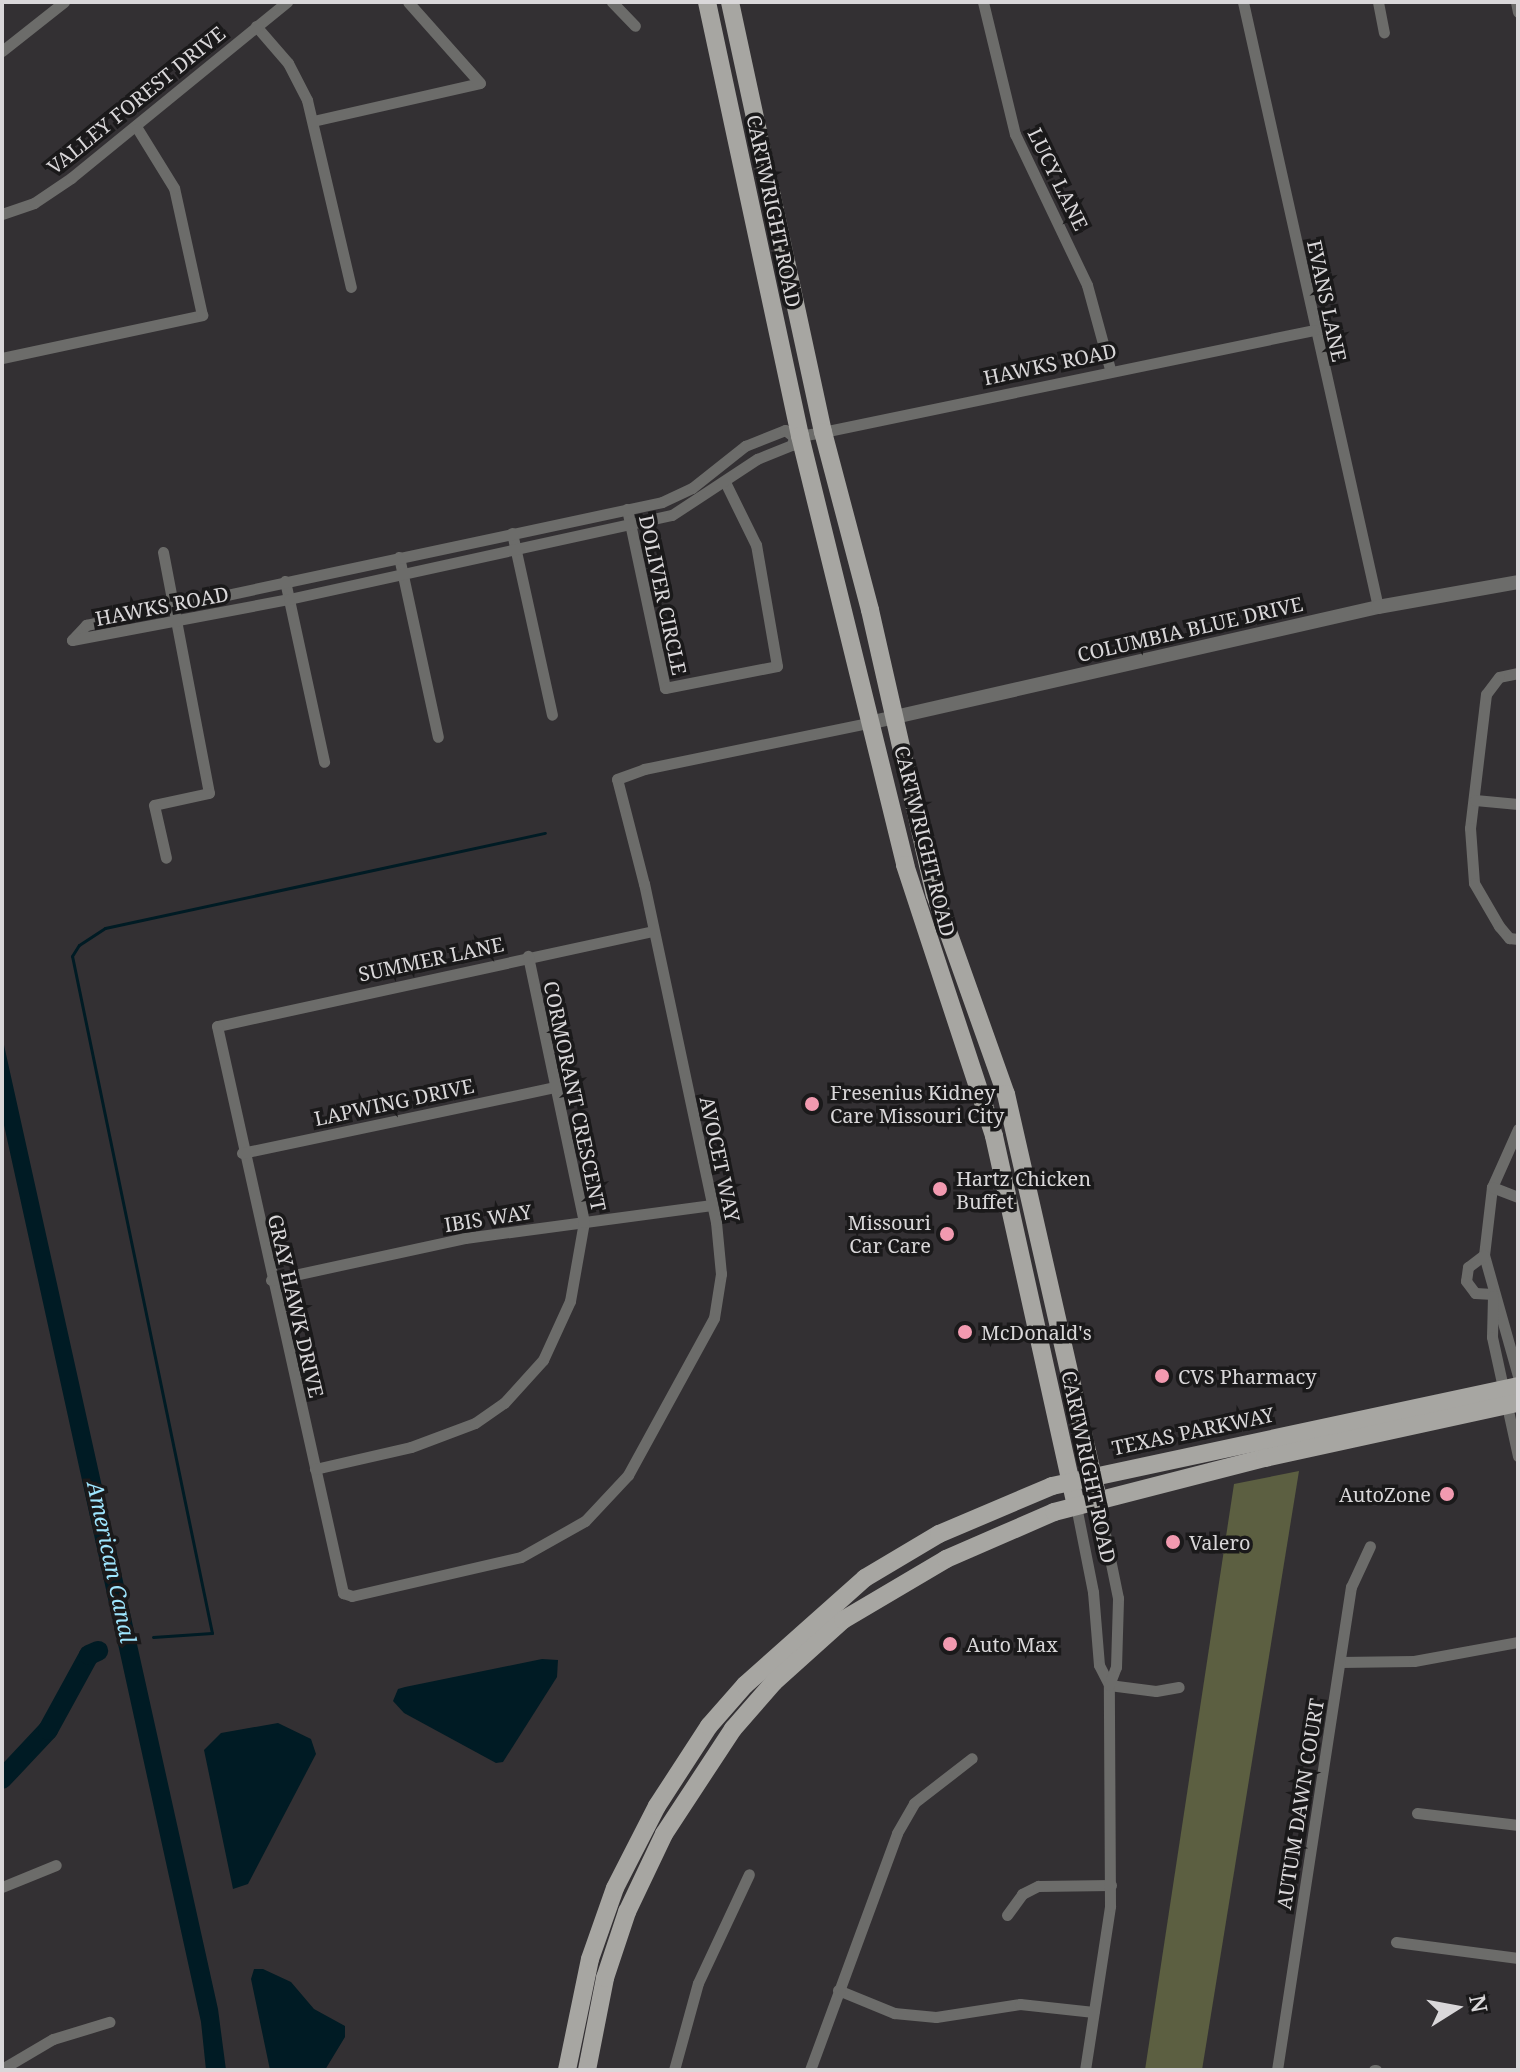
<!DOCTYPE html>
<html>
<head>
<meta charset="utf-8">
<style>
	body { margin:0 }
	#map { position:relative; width:1520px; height:2072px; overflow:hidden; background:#333033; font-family:"Noto Serif",serif }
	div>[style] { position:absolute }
	.green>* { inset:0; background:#5c5f41 }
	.water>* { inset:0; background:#001b24 }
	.stream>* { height:3px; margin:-1.5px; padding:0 1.5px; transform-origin:1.5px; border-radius:1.5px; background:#001b24 }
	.river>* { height:20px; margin:-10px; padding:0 10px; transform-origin:10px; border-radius:10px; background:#001b24 }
	.minor>* { height:11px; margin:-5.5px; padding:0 5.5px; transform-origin:5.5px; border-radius:5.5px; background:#6c6c6a }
	.tertiary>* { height:14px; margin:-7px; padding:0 7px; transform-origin:7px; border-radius:7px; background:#6c6c6a }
	.primary>* { height:18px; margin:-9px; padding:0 9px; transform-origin:9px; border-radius:9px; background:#a7a6a2 }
	.dots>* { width:22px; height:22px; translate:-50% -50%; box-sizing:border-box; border:4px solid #1a191a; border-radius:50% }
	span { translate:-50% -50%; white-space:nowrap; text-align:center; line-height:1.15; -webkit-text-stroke:7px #1a191a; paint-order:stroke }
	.street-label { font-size:20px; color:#d9d7d9 }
	.poi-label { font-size:20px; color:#d9d7d9 }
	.left { translate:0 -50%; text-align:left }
	.right { translate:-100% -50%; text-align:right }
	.water-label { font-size:22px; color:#9ee5fe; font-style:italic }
	.frame { position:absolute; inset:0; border:4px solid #d9d7d9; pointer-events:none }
	.north { position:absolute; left:1416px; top:1968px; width:80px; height:80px; -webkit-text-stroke:6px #1a191a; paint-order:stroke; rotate:79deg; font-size:22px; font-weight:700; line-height:32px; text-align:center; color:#d9d7d9 }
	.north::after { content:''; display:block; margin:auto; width:28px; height:36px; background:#d9d7d9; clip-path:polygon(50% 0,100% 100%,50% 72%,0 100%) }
</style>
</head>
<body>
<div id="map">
	<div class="green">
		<div style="clip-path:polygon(1299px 1471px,1202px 2070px,1145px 2070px,1234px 1484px)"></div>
	</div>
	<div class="water">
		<div style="clip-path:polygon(2px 1036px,218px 2009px,226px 2070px,206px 2070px,201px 2022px,2px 1116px)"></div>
		<div style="clip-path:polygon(542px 1659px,558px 1660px,557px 1677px,503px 1762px,496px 1763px,404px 1713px,393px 1701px,398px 1689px,405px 1687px)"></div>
		<div style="clip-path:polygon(278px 1723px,311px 1739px,316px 1754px,248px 1884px,233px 1889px,204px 1750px,221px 1733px)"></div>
		<div style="clip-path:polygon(263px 1969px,291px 1982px,314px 2009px,345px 2026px,345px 2037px,325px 2070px,270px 2070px,251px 1979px,254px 1969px)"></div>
	</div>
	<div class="stream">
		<div style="left:153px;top:1637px;width:59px;rotate:-3.9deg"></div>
		<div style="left:212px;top:1633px;width:691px;rotate:-101.68deg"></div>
		<div style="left:72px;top:956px;width:13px;rotate:-58deg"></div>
		<div style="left:79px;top:945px;width:31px;rotate:-33deg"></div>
		<div style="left:105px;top:928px;width:450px;rotate:-12.2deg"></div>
	</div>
	<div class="river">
		<div style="left:2px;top:1779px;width:67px;rotate:-46.8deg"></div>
		<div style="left:48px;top:1730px;width:85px;rotate:-61.3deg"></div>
		<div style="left:89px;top:1655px;width:10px;rotate:-24deg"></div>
	</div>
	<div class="minor">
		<div style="left:612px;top:2px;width:33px;rotate:46deg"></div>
		<div style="left:983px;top:2px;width:136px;rotate:76.4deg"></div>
		<div style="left:1015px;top:134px;width:167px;rotate:64.5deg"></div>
		<div style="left:1087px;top:285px;width:87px;rotate:74.7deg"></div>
		<div style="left:1243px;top:2px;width:620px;rotate:77.42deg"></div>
		<div style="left:1378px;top:2px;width:31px;rotate:79deg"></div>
		<div style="left:1516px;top:2px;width:10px;rotate:79deg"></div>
		<div style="left:256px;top:26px;width:49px;rotate:49.1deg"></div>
		<div style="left:288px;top:63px;width:42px;rotate:62.8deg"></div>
		<div style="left:307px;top:100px;width:192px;rotate:76.8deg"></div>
		<div style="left:2px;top:51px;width:79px;rotate:-38.3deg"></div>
		<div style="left:313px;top:121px;width:171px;rotate:-12.8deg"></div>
		<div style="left:480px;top:83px;width:108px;rotate:-131.6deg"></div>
		<div style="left:2px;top:214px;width:34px;rotate:-19deg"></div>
		<div style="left:34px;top:203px;width:45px;rotate:-34deg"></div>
		<div style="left:71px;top:178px;width:279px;rotate:-39.2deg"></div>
		<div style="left:2px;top:358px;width:205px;rotate:-12.1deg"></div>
		<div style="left:202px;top:315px;width:130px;rotate:-102.4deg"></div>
		<div style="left:174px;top:188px;width:70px;rotate:-121.7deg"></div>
		<div style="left:627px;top:509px;width:183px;rotate:78deg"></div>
		<div style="left:665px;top:688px;width:114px;rotate:-11.1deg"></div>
		<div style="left:777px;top:666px;width:123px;rotate:-99.8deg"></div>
		<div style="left:756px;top:545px;width:70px;rotate:-116.2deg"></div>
		<div style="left:512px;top:533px;width:186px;rotate:77.6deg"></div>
		<div style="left:163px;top:552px;width:245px;rotate:79.2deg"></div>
		<div style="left:209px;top:793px;width:56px;rotate:167.7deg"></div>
		<div style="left:154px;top:805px;width:54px;rotate:77.2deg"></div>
		<div style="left:399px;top:557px;width:184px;rotate:77.8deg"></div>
		<div style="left:285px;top:581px;width:185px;rotate:77.8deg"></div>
		<div style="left:72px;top:640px;width:21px;rotate:-47deg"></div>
		<div style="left:86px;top:625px;width:589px;rotate:-12.05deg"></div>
		<div style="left:662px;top:502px;width:33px;rotate:-25deg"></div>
		<div style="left:692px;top:488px;width:68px;rotate:-38.4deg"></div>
		<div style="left:745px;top:446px;width:43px;rotate:-21.8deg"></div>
		<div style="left:785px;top:430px;width:11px;rotate:38deg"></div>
		<div style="left:794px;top:437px;width:29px;rotate:-10deg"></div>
		<div style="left:823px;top:432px;width:501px;rotate:-11.74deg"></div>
		<div style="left:72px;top:640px;width:221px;rotate:-10.7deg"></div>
		<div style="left:289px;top:599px;width:392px;rotate:-12.4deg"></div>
		<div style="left:672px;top:515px;width:102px;rotate:-33.4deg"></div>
		<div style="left:757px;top:459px;width:38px;rotate:-22deg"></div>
		<div style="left:792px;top:445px;width:8px;rotate:-76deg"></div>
		<div style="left:1518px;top:673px;width:19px;rotate:168deg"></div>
		<div style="left:1499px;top:677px;width:21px;rotate:127deg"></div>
		<div style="left:1486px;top:694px;width:135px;rotate:96.8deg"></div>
		<div style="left:1470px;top:828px;width:55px;rotate:85.8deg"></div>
		<div style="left:1474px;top:883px;width:50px;rotate:59.8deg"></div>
		<div style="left:1499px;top:926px;width:16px;rotate:50deg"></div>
		<div style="left:1509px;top:938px;width:9px;rotate:6deg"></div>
		<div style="left:1475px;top:800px;width:43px;rotate:5.3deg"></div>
		<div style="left:653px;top:931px;width:446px;rotate:167.7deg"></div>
		<div style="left:217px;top:1026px;width:581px;rotate:77.47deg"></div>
		<div style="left:343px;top:1593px;width:9px;rotate:18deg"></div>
		<div style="left:352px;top:1596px;width:173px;rotate:-13deg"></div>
		<div style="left:521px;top:1557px;width:73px;rotate:-29.4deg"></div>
		<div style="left:585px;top:1521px;width:63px;rotate:-46.9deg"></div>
		<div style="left:628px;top:1475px;width:179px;rotate:-61.3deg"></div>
		<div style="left:714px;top:1318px;width:45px;rotate:-81deg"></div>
		<div style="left:721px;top:1274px;width:52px;rotate:-95.5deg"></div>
		<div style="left:716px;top:1222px;width:346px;rotate:-102deg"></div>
		<div style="left:644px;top:884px;width:108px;rotate:-104.4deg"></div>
		<div style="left:617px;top:779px;width:29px;rotate:-20deg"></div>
		<div style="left:644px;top:769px;width:234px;rotate:-11.6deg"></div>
		<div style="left:1518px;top:1129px;width:64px;rotate:114.1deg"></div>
		<div style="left:1492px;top:1187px;width:68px;rotate:96.7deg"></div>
		<div style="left:1484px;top:1255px;width:126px;rotate:74.3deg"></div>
		<div style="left:242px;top:1153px;width:319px;rotate:-11.9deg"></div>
		<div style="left:1492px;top:1187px;width:28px;rotate:21deg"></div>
		<div style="left:1484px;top:1255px;width:20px;rotate:143deg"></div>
		<div style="left:1468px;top:1267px;width:14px;rotate:98deg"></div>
		<div style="left:1466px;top:1281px;width:15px;rotate:53deg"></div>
		<div style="left:1475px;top:1293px;width:18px;rotate:3deg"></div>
		<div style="left:271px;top:1280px;width:198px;rotate:-12.2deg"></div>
		<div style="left:465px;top:1238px;width:249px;rotate:-7.6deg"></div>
		<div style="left:1493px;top:1296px;width:41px;rotate:91.4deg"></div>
		<div style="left:1492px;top:1337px;width:122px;rotate:77.7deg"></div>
		<div style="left:315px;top:1469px;width:98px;rotate:-12.9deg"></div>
		<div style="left:411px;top:1447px;width:68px;rotate:-20.6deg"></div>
		<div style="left:475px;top:1423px;width:35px;rotate:-35deg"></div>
		<div style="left:504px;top:1403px;width:58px;rotate:-47.8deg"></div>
		<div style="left:543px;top:1360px;width:65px;rotate:-65.4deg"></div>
		<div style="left:570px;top:1301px;width:80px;rotate:-80deg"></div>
		<div style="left:584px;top:1222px;width:272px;rotate:-101.9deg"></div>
		<div style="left:1076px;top:1506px;width:88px;rotate:78.8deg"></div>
		<div style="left:1093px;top:1592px;width:73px;rotate:85.3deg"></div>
		<div style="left:1099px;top:1665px;width:22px;rotate:63deg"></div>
		<div style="left:1340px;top:1662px;width:74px;rotate:-0.8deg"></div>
		<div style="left:1414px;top:1661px;width:106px;rotate:-10.4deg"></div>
		<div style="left:1109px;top:1685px;width:47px;rotate:7.3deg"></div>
		<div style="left:1156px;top:1691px;width:23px;rotate:-10deg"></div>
		<div style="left:1417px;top:1813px;width:102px;rotate:6.8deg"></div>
		<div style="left:2px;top:1887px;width:58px;rotate:-22.2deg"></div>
		<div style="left:1007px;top:1915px;width:26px;rotate:-54deg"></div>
		<div style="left:1022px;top:1894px;width:18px;rotate:-27deg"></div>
		<div style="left:1038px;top:1886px;width:73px;rotate:-0.8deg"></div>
		<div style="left:1396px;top:1942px;width:123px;rotate:7.5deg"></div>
		<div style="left:838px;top:1990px;width:61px;rotate:22.3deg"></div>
		<div style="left:894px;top:2013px;width:42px;rotate:5.4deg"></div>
		<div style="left:936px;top:2017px;width:85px;rotate:-8.8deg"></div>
		<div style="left:1020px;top:2004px;width:74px;rotate:6.2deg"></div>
		<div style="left:2px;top:2069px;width:59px;rotate:-30.5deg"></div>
		<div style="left:53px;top:2039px;width:59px;rotate:-16.9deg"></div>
		<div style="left:674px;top:2070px;width:90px;rotate:-74.6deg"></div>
		<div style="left:698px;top:1983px;width:120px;rotate:-64.9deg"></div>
		<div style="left:810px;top:2070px;width:252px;rotate:-69.8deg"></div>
		<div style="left:897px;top:1833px;width:34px;rotate:-60deg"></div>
		<div style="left:914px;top:1803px;width:73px;rotate:-37.8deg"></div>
		<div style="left:1085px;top:2070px;width:166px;rotate:-81.3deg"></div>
		<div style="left:1110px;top:1906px;width:221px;rotate:-90.3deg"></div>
		<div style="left:1109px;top:1685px;width:19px;rotate:-69deg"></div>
		<div style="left:1116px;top:1667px;width:69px;rotate:-88.3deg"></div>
		<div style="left:1118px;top:1598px;width:100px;rotate:-101.5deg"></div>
		<div style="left:1277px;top:2070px;width:489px;rotate:-81.3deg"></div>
		<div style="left:1351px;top:1587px;width:45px;rotate:-65.1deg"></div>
		<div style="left:1374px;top:2070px;width:2px"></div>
	</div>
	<div class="tertiary">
		<div style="left:873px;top:722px;width:518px;rotate:-12.83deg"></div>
		<div style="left:1378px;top:607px;width:142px;rotate:-10.1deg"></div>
	</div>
	<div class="primary">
		<div style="left:707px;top:2px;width:444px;rotate:77.9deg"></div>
		<div style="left:800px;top:436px;width:442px;rotate:76.2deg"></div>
		<div style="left:905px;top:865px;width:285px;rotate:71.8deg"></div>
		<div style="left:994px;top:1136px;width:379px;rotate:77.5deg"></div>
		<div style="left:730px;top:2px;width:440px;rotate:77.8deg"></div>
		<div style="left:823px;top:432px;width:184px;rotate:75.2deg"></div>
		<div style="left:870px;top:610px;width:292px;rotate:77.2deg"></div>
		<div style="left:935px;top:895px;width:211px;rotate:70.4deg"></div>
		<div style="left:1006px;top:1094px;width:416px;rotate:77.2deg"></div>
		<div style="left:567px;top:2070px;width:113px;rotate:-78.3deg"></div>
		<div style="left:590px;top:1959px;width:75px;rotate:-70.6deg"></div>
		<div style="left:615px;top:1888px;width:92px;rotate:-62.9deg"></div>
		<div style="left:657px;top:1806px;width:95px;rotate:-57deg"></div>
		<div style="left:709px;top:1726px;width:55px;rotate:-48.7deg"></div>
		<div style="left:745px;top:1685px;width:161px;rotate:-41.7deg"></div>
		<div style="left:865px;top:1578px;width:86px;rotate:-30.7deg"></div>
		<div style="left:939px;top:1534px;width:123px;rotate:-23deg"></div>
		<div style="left:1052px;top:1486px;width:477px;rotate:-12.1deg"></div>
		<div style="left:587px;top:2070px;width:94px;rotate:-78.9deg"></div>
		<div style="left:605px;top:1978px;width:70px;rotate:-71.6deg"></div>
		<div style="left:627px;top:1912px;width:86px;rotate:-64.6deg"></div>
		<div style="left:664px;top:1834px;width:126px;rotate:-56.7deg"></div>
		<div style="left:733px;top:1729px;width:62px;rotate:-48.9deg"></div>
		<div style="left:774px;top:1682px;width:93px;rotate:-41.9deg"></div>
		<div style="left:843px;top:1620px;width:120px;rotate:-30.6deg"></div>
		<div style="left:946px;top:1559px;width:118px;rotate:-23.5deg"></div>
		<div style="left:1054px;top:1512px;width:218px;rotate:-14.4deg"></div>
		<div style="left:1265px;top:1458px;width:259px;rotate:-12.3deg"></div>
	</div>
	<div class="dots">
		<div style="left:812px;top:1104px;background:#f29ab0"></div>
		<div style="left:940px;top:1189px;background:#f29ab0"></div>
		<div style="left:947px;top:1234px;background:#f29ab0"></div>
		<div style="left:965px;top:1332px;background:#f29ab0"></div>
		<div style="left:1162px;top:1376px;background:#f29ab0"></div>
		<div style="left:1447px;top:1494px;background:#f29ab0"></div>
		<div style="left:1173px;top:1542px;background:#f29ab0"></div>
		<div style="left:950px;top:1644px;background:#f29ab0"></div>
	</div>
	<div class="street-label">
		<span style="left:136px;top:100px;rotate:-39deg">VALLEY FOREST DRIVE</span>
		<span style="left:1058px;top:179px;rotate:64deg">LUCY LANE</span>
		<span style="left:774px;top:211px;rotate:78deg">CARTWRIGHT ROAD</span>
		<span style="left:1327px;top:301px;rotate:78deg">EVANS LANE</span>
		<span style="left:1050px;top:364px;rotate:-12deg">HAWKS ROAD</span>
		<span style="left:663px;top:595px;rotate:78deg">DOLIVER CIRCLE</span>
		<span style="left:162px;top:606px;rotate:-11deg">HAWKS ROAD</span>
		<span style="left:1190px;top:629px;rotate:-13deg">COLUMBIA BLUE DRIVE</span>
		<span style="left:925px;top:841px;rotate:76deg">CARTWRIGHT ROAD</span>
		<span style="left:431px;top:959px;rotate:-12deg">SUMMER LANE</span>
		<span style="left:575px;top:1096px;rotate:78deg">CORMORANT CRESCENT</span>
		<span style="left:394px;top:1102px;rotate:-12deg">LAPWING DRIVE</span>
		<span style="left:720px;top:1159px;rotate:78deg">AVOCET WAY</span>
		<span style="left:488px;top:1218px;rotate:-9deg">IBIS WAY</span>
		<span style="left:296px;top:1306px;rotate:77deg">GRAY HAWK DRIVE</span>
		<span style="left:1193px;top:1431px;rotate:-12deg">TEXAS PARKWAY</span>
		<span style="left:1089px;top:1467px;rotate:78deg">CARTWRIGHT ROAD</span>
		<span style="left:1300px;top:1804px;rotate:-81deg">AUTUM DAWN COURT</span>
	</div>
	<div class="poi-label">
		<span class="left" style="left:830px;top:1104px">Fresenius Kidney<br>Care Missouri City</span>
		<span class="left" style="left:956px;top:1190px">Hartz Chicken<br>Buffet</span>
		<span class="right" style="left:931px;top:1234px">Missouri<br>Car Care</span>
		<span class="left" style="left:981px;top:1332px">McDonald's</span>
		<span class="left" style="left:1178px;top:1376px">CVS Pharmacy</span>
		<span class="right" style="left:1431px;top:1494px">AutoZone</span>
		<span class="left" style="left:1189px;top:1542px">Valero</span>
		<span class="left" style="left:966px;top:1644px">Auto Max</span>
	</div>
	<div class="water-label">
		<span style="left:112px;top:1562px;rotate:78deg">American Canal</span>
	</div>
	<div class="frame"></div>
	<div class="north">N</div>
</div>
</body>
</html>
